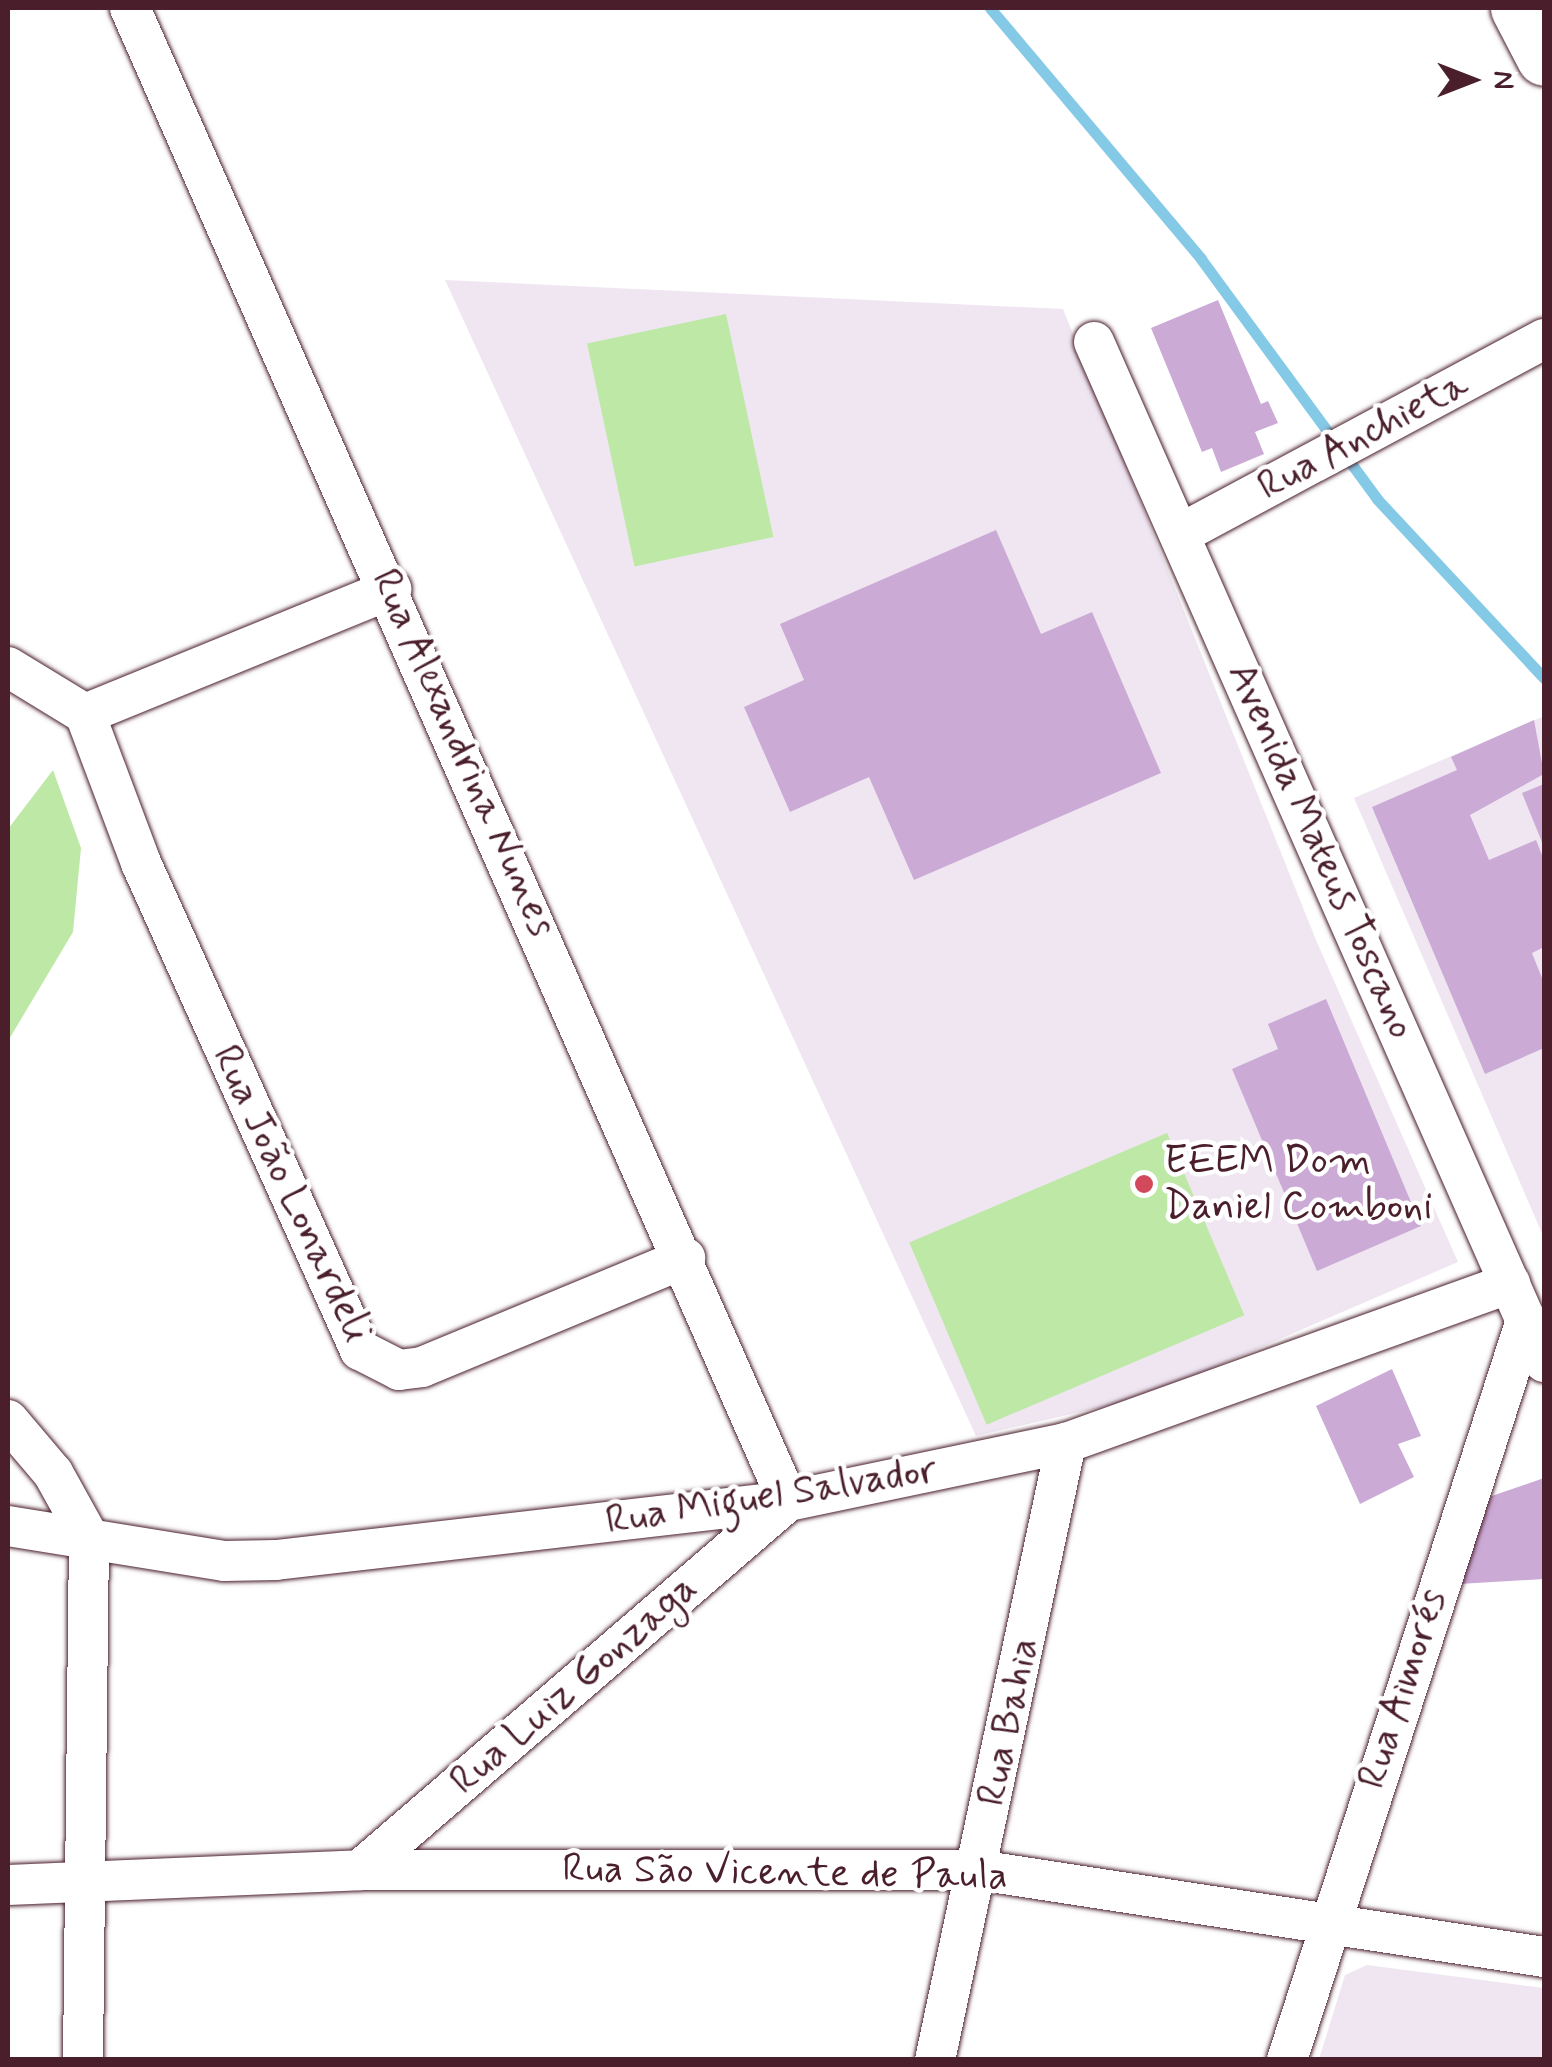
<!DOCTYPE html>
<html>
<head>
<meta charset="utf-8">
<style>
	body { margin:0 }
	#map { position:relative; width:1552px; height:2067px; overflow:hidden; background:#fff; font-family:Mynerve,sans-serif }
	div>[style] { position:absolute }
	.built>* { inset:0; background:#efe6f2 }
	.green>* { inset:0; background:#bee8a5; transform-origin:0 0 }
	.stream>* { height:11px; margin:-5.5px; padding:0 5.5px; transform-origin:5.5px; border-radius:5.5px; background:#84c9e5 }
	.building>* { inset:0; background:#cbaad5 }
	.roads { filter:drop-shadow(0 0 2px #4a1f2b) drop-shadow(0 0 2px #4a1f2b) }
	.minor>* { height:40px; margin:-20px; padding:0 20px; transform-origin:20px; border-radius:20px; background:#fff }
	.secondary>* { height:55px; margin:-27.5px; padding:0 27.5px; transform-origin:27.5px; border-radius:27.5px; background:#fff }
	.dots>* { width:28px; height:28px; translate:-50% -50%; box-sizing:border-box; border:5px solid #fff; border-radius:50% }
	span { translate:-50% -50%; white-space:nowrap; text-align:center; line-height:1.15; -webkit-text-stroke:9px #fff; paint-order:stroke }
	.street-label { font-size:40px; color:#4a1f2b }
	.poi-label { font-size:40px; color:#4a1f2b }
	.left { translate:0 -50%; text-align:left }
	.frame { position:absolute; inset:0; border:10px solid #4a1f2b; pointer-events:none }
	.north { position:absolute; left:1422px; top:30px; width:100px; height:100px; -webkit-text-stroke:8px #fff; paint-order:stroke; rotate:90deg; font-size:28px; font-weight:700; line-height:40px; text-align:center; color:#4a1f2b }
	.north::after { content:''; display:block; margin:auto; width:35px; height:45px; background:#4a1f2b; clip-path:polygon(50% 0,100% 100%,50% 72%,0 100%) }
</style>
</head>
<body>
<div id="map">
	<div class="built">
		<div style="clip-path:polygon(445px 280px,1063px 309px,1316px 940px,1458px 1262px,1146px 1397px,976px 1436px)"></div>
		<div style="clip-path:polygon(1544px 716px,1544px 1238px,1354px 798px)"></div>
		<div style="clip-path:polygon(1367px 1965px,1544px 1988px,1544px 2059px,1319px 2059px,1345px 1975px)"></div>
	</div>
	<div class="green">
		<div style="left:726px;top:314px;width:228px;height:142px;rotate:78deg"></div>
		<div style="clip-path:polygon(53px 770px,81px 848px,73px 932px,8px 1041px,8px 829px)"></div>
		<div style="left:1167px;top:1133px;width:198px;height:280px;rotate:67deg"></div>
	</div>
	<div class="stream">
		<div style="left:990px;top:8px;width:328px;rotate:49.9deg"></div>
		<div style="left:1201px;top:259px;width:298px;rotate:53.7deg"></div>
		<div style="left:1377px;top:499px;width:245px;rotate:47deg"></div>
	</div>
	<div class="building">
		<div style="clip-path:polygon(1218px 300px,1261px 404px,1268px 401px,1278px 423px,1255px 432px,1264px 454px,1221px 472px,1212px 448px,1202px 452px,1151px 328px)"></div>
		<div style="clip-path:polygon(996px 530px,1041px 634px,1092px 612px,1161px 773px,914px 880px,869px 777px,790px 812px,744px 707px,804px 680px,780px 624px)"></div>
		<div style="clip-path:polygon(1534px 720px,1544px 774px,1470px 815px,1489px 860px,1536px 840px,1544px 860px,1544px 947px,1532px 953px,1544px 983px,1544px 1048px,1485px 1074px,1372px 807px,1457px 770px,1451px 757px)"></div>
		<div style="clip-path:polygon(1544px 784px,1544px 847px,1522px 793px)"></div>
		<div style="clip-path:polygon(1326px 999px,1421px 1226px,1317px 1271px,1232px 1069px,1278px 1049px,1268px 1024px)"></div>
		<div style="clip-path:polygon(1392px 1369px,1421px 1436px,1398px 1444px,1414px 1477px,1360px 1504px,1316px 1406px)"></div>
		<div style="clip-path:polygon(1544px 1478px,1544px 1579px,1459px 1584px,1483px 1499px)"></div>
	</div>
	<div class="roads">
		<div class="minor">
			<div style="left:130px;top:8px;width:1632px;rotate:66.22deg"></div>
			<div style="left:788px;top:1501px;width:565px;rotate:139.23deg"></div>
			<div style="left:1094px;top:342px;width:1115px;rotate:66.19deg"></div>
			<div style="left:1182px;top:533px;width:411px;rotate:-28.2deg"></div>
			<div style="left:8px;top:667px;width:90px;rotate:31.4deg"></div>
			<div style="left:85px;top:714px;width:331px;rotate:-22.2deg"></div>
			<div style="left:85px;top:714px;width:159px;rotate:69.4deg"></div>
			<div style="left:141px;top:863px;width:534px;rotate:65.79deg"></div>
			<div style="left:360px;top:1350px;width:44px;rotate:27.1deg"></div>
			<div style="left:399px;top:1370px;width:23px;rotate:-7deg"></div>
			<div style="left:422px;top:1367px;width:285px;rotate:-22.5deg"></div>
			<div style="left:8px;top:1420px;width:70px;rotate:49.7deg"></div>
			<div style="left:53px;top:1473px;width:74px;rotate:61deg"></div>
			<div style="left:89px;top:1538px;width:522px;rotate:90.66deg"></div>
			<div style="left:8px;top:1526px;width:219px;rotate:9.2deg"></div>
			<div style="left:224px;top:1561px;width:52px;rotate:-1.1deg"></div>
			<div style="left:276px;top:1560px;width:515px;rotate:-6.57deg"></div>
			<div style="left:788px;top:1501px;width:284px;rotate:-11.8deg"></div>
			<div style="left:1066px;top:1443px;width:472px;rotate:-19.8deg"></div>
			<div style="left:8px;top:1885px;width:352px;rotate:-2.4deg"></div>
			<div style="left:360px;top:1870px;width:618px"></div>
			<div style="left:978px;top:1870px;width:573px;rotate:8.74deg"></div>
			<div style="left:935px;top:2060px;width:631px;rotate:-78.01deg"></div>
			<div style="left:1287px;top:2060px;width:778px;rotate:-72.1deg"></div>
		</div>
		<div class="secondary">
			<div style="left:1518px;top:8px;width:56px;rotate:62.5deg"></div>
		</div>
	</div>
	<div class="dots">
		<div style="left:1144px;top:1184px;background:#d1495b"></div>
	</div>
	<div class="street-label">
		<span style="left:1363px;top:436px;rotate:-28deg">Rua Anchieta</span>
		<span style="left:463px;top:753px;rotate:66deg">Rua Alexandrina Nunes</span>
		<span style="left:1321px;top:851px;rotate:66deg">Avenida Mateus Toscano</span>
		<span style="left:291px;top:1194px;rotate:65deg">Rua João Lonardeli</span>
		<span style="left:771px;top:1496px;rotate:-9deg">Rua Miguel Salvador</span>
		<span style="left:574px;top:1685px;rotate:-41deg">Rua Luiz Gonzaga</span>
		<span style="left:1403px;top:1689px;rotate:-72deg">Rua Aimorés</span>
		<span style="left:1009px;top:1722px;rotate:-78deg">Rua Bahia</span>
		<span style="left:785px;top:1873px;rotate:1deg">Rua São Vicente de Paula</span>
	</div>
	<div class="poi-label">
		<span class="left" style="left:1164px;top:1184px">EEEM Dom<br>Daniel Comboni</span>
	</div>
	<div class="frame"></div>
	<div class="north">N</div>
</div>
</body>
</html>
